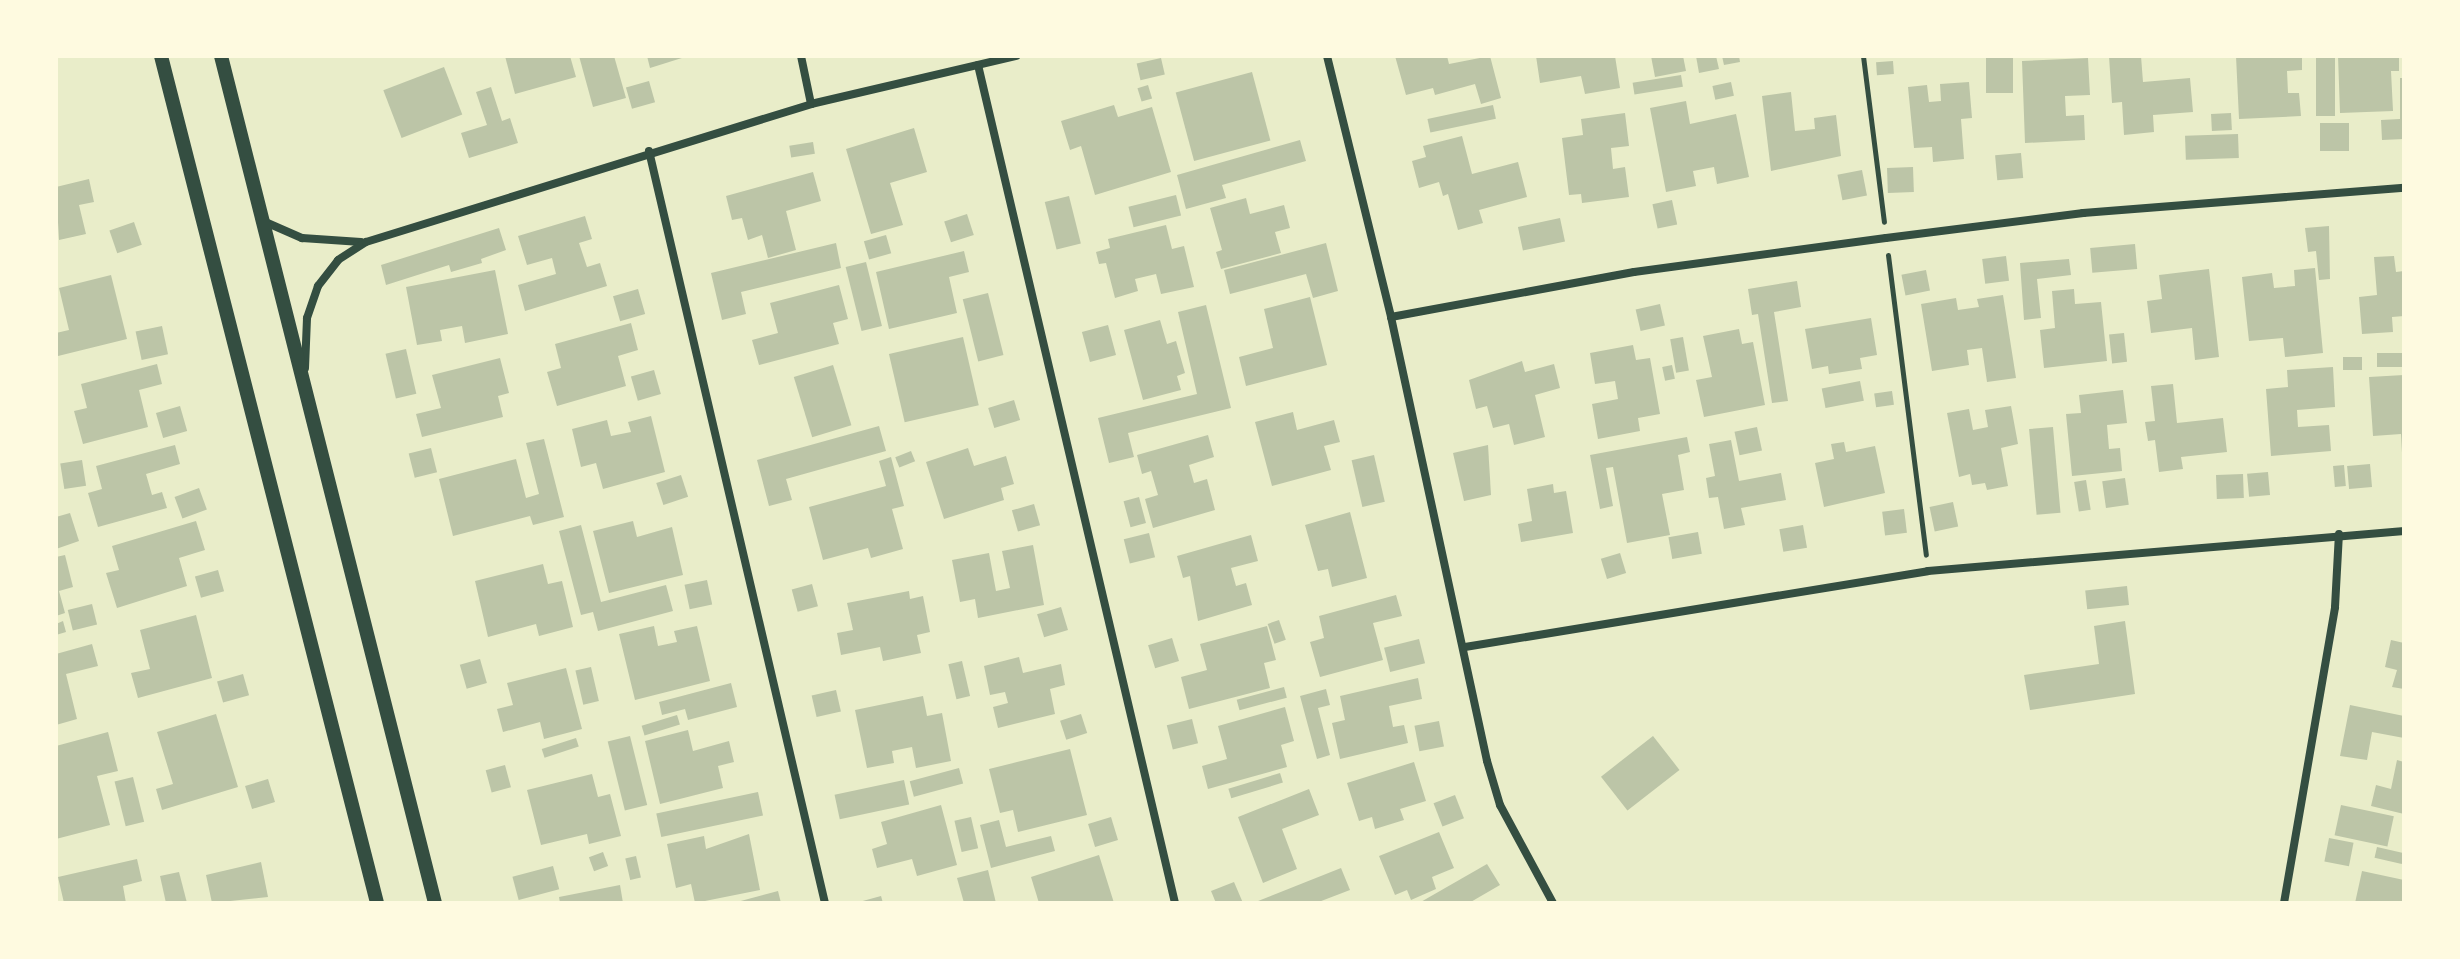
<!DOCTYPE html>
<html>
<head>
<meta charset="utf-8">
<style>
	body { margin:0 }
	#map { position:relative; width:2460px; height:959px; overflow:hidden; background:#e9edc9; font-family:"DejaVu Sans",sans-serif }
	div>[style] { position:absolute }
	.building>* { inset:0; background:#bcc5a7; transform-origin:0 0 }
	.path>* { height:5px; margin:-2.5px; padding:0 2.5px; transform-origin:2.5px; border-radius:2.5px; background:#344e41 }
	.minor>* { height:8px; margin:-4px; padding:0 4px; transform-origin:4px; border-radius:4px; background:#344e41 }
	.tertiary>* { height:14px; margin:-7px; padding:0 7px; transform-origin:7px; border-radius:7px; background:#344e41 }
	span { translate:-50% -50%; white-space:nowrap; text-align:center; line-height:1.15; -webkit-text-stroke:8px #fefae0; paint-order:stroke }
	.frame { position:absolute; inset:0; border:58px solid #fefae0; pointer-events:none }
</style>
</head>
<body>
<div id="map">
	<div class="building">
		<div style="clip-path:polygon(505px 56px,570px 56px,576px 77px,515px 94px)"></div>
		<div style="clip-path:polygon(579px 56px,614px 56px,626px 98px,593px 107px)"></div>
		<div style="clip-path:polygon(647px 56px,685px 56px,685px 57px,650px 68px)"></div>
		<div style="clip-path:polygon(1395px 56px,1447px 56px,1449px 64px,1490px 56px,1501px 98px,1481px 104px,1475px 84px,1435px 95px,1433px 88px,1406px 95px)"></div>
		<div style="clip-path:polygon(1536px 56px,1615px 56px,1620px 88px,1585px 94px,1581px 76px,1540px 83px)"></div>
		<div style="clip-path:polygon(1651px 56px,1683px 56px,1686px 71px,1655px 77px)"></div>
		<div style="clip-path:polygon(1696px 56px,1716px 56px,1719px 69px,1699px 73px)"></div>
		<div style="clip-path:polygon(1722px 56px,1739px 56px,1740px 62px,1724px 65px)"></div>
		<div style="left:1986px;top:56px;width:27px;height:37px"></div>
		<div style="clip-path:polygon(2109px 56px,2141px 56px,2143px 82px,2190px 78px,2193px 112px,2153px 115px,2154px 132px,2124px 135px,2122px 102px,2112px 103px)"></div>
		<div style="clip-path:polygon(2236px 56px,2302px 56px,2302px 70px,2287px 71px,2288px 93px,2299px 93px,2301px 116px,2239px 119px)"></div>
		<div style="left:2316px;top:56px;width:19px;height:60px"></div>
		<div style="clip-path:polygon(2338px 56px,2399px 56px,2399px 71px,2391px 71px,2393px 111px,2340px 113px)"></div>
		<div style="left:1161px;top:58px;width:17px;height:25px;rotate:77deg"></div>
		<div style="clip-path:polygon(2088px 58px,2090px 95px,2065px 96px,2066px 116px,2084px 115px,2085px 140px,2025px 143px,2022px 61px)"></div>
		<div style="left:1893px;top:61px;width:13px;height:17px;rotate:86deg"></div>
		<div style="left:444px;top:67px;width:51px;height:65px;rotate:69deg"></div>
		<div style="left:1252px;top:72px;width:71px;height:79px;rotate:75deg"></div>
		<div style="left:1681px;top:75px;width:12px;height:49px;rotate:81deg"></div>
		<div style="clip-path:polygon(2400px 78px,2404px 78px,2404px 139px,2382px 140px,2381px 120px,2400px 119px)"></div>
		<div style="left:649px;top:81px;width:22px;height:24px;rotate:74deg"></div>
		<div style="left:1731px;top:82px;width:14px;height:19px;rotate:78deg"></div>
		<div style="clip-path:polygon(1969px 82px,1972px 118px,1961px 119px,1964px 159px,1933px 162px,1932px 147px,1914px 148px,1908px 87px,1927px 85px,1929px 102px,1941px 101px,1940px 84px)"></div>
		<div style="left:1148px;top:85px;width:14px;height:11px;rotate:73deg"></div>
		<div style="clip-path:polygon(491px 87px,502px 121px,510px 118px,518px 143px,469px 158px,461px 133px,487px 125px,476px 92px)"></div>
		<div style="clip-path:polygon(1791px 92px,1795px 131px,1815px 129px,1814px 118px,1836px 115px,1841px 156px,1771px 171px,1762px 96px)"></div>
		<div style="clip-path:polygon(1686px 101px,1690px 124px,1736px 114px,1749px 177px,1717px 184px,1714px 167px,1693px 171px,1696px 186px,1666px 192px,1650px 108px)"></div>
		<div style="clip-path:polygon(1114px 105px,1118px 117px,1152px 107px,1171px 172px,1095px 195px,1081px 146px,1070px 150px,1061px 121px)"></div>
		<div style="left:1493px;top:105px;width:14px;height:67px;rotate:78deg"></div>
		<div style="clip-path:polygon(1625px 113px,1629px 146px,1611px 148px,1613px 169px,1625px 167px,1629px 197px,1582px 203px,1581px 194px,1569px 195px,1562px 138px,1583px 135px,1581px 119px)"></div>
		<div style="left:2231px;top:113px;width:17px;height:20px;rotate:87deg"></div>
		<div style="left:2320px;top:123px;width:29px;height:28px"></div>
		<div style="clip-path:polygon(914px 128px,927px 172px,890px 183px,903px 225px,871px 234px,846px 149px)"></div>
		<div style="left:2238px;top:134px;width:24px;height:53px;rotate:88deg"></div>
		<div style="clip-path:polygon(1462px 136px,1472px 174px,1518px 162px,1527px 197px,1479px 210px,1483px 223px,1458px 230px,1448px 194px,1443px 196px,1439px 182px,1419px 188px,1412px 161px,1426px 157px,1423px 146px)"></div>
		<div style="clip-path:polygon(1300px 140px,1306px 161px,1222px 185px,1226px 198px,1186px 209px,1177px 175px)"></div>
		<div style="left:813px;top:142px;width:12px;height:24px;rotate:81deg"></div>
		<div style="left:2021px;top:153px;width:25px;height:26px;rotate:85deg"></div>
		<div style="left:1913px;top:167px;width:25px;height:26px;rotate:88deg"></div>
		<div style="left:1862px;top:170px;width:26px;height:25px;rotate:79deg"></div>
		<div style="clip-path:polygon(813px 172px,821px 201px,786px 211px,796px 250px,768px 258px,762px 235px,748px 240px,742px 218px,732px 220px,726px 196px)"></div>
		<div style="clip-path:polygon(89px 179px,94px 202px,79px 205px,86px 234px,59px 240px,56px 187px)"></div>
		<div style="left:1176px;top:195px;width:21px;height:49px;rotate:76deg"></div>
		<div style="left:1069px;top:196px;width:49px;height:25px;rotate:76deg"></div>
		<div style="clip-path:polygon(1246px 198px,1250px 214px,1284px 205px,1290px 228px,1275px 232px,1281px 253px,1221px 269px,1216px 252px,1222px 250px,1210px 208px)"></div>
		<div style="left:1672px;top:200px;width:25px;height:20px;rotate:78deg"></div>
		<div style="left:967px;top:214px;width:22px;height:24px;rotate:72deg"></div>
		<div style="clip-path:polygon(585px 216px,592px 239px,579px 243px,587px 267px,600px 263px,607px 286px,525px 311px,518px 285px,556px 274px,552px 258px,527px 265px,518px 236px)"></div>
		<div style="left:1560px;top:218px;width:24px;height:43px;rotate:78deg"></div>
		<div style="left:134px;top:222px;width:24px;height:26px;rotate:71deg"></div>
		<div style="clip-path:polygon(1166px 225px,1172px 249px,1184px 246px,1194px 287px,1161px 294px,1156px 274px,1135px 279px,1138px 291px,1115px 298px,1106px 263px,1099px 264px,1096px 252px,1110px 248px,1108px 239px)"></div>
		<div style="clip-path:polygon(2329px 226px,2330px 279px,2319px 280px,2316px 251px,2308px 252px,2305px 228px)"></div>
		<div style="clip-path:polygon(499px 228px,506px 250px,481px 259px,482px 263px,451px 272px,449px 265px,386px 285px,381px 265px)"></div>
		<div style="left:886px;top:235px;width:19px;height:23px;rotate:74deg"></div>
		<div style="clip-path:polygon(836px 243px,841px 268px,741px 292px,746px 314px,722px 320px,711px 273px)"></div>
		<div style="clip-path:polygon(1326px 243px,1338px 291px,1313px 298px,1306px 274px,1230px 294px,1224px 270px)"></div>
		<div style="left:2135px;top:244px;width:25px;height:45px;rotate:85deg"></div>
		<div style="clip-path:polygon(964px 251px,969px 272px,949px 277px,957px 313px,889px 329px,876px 272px)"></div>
		<div style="left:2006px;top:256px;width:25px;height:24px;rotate:83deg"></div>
		<div style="clip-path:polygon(2394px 256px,2396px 272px,2404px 271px,2404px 316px,2392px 317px,2393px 332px,2362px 334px,2359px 297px,2377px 295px,2374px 257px)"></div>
		<div style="clip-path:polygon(2069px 259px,2071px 275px,2037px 279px,2041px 318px,2024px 320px,2020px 263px)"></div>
		<div style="left:866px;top:262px;width:66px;height:21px;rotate:76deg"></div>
		<div style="clip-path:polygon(2315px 268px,2323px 353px,2285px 357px,2283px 338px,2249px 341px,2242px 277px,2272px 273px,2274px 288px,2295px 286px,2294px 270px)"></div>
		<div style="clip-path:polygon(2209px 269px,2219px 357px,2195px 360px,2192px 328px,2151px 333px,2147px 301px,2162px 299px,2159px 275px)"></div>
		<div style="clip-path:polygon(495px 270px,508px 334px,465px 343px,462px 326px,440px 330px,442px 341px,417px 345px,406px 287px)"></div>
		<div style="left:1926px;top:270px;width:21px;height:25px;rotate:79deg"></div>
		<div style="clip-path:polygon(111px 275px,127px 339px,58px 356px,56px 333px,69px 330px,59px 288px)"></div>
		<div style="clip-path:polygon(1797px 281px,1801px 307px,1774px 312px,1788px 401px,1772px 403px,1758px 314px,1752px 315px,1748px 289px)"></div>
		<div style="clip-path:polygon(839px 285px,848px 319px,833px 323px,839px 344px,759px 365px,752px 340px,778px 333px,770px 303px)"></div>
		<div style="left:638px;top:289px;width:26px;height:26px;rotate:74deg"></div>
		<div style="clip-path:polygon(2074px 289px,2075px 304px,2101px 302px,2107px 361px,2044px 368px,2040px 330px,2055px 328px,2052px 291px)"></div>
		<div style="left:988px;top:293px;width:64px;height:26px;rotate:76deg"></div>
		<div style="clip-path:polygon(2003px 295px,2016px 378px,1987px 382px,1982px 348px,1967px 350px,1969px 365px,1932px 371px,1921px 304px,1956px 298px,1958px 310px,1979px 307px,1977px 299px)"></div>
		<div style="clip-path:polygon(1310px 297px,1327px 365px,1246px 386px,1239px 357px,1273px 348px,1264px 309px)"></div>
		<div style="left:1660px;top:304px;width:22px;height:25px;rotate:77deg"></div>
		<div style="clip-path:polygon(1206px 305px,1231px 408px,1128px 433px,1134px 457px,1109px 463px,1098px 418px,1197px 394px,1178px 312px)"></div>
		<div style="clip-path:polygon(1871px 318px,1877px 355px,1860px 358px,1862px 369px,1829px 374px,1828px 366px,1812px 369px,1805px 329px)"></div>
		<div style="clip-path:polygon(1160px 320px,1167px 344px,1176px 341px,1185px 373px,1177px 376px,1181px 390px,1143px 400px,1124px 330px)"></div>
		<div style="clip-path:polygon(631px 323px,638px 350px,618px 356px,626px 386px,557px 406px,547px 372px,561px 368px,555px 344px)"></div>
		<div style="left:1108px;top:325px;width:31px;height:27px;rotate:75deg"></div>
		<div style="left:162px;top:326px;width:29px;height:27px;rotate:78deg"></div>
		<div style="clip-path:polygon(1739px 329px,1742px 344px,1753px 342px,1765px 405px,1704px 417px,1696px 380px,1712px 377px,1703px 336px)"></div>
		<div style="left:2124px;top:333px;width:29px;height:15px;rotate:84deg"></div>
		<div style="left:963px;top:337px;width:70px;height:76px;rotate:77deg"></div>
		<div style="left:1683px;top:337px;width:34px;height:13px;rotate:80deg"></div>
		<div style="clip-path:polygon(1633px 345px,1636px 360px,1650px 358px,1660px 414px,1638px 418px,1640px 431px,1598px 439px,1592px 404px,1618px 399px,1615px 381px,1595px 384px,1590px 353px)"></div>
		<div style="left:406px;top:349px;width:46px;height:21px;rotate:77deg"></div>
		<div style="left:2404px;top:353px;width:14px;height:27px;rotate:90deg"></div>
		<div style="left:2362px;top:357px;width:13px;height:19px;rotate:90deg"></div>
		<div style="clip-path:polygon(500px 358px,509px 393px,498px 396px,503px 417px,422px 437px,416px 414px,441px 408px,432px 375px)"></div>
		<div style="clip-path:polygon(1522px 361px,1525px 372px,1554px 364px,1560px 388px,1535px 395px,1545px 437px,1514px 445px,1509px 424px,1493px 428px,1487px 406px,1476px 409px,1469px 380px)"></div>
		<div style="clip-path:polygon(157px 364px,162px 384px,139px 390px,148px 427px,83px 444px,74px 411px,87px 408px,81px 384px)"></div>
		<div style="left:833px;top:365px;width:63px;height:41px;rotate:73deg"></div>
		<div style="left:1672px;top:365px;width:14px;height:10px;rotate:78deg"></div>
		<div style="clip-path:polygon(2333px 367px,2335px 407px,2297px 410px,2298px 427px,2329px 425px,2331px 451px,2271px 456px,2266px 389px,2288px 387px,2287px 370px)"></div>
		<div style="left:654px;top:370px;width:25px;height:24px;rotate:74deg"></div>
		<div style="clip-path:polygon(2404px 375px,2404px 453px,2402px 453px,2401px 434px,2373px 436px,2369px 377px)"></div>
		<div style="left:1860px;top:381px;width:20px;height:39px;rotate:79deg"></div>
		<div style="clip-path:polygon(2173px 384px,2177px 423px,2223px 418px,2227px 452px,2181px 457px,2183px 469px,2159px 472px,2155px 440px,2148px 441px,2145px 422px,2155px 421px,2151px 386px)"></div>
		<div style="clip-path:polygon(2123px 390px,2127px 423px,2107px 425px,2109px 449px,2120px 448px,2122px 471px,2072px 476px,2066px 414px,2081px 413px,2079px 395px)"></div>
		<div style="left:1892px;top:391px;width:14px;height:18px;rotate:82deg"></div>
		<div style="left:1014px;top:400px;width:21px;height:27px;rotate:73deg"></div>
		<div style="left:180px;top:406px;width:26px;height:25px;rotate:74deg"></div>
		<div style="clip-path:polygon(2011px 406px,2018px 444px,2001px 448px,2008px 486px,1987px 490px,1985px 483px,1972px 485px,1970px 474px,1959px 477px,1947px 413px,1969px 409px,1973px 430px,1988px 427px,1985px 410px)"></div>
		<div style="clip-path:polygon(1293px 412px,1297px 430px,1334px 420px,1340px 442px,1324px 446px,1331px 470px,1272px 486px,1255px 422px)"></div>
		<div style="clip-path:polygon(651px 416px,665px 472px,603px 489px,596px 463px,581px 467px,572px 429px,607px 420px,611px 436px,631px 432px,628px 422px)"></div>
		<div style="clip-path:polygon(879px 426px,886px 451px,786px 479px,792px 500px,769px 506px,757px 460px)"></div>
		<div style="left:1757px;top:427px;width:24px;height:23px;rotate:78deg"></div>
		<div style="left:2053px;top:427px;width:86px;height:24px;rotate:85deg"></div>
		<div style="clip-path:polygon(1208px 435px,1214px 457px,1189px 465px,1194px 483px,1207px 479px,1215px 510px,1153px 528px,1145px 499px,1158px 495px,1151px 471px,1142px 474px,1137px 455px)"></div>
		<div style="clip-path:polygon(1687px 437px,1690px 452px,1678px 455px,1684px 490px,1662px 494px,1670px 535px,1627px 543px,1613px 467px,1606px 468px,1613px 506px,1600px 509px,1590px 455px)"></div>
		<div style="clip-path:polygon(544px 439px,564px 517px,533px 525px,530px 516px,453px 536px,439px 479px,516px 459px,526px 498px,539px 494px,526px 443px)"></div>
		<div style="clip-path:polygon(1731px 440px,1739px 481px,1781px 473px,1786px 500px,1741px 508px,1745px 525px,1724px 529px,1718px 497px,1709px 498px,1706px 478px,1715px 476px,1709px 444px)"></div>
		<div style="clip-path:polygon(1844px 442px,1846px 452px,1875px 446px,1885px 493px,1824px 507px,1815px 463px,1834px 459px,1831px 444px)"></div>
		<div style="clip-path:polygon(175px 445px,180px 464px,146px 474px,152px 495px,162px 492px,167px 508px,98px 527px,88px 493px,102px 489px,96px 466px)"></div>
		<div style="clip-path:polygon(1488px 445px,1491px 495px,1464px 501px,1453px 453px)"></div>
		<div style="left:431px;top:448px;width:25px;height:23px;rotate:76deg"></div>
		<div style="clip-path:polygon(968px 448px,974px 466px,1006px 456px,1014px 484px,1001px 488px,1004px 500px,944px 519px,926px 462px)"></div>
		<div style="left:911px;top:451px;width:11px;height:17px;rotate:68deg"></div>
		<div style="left:1374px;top:455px;width:48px;height:23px;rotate:77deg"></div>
		<div style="clip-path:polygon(891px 457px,904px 506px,892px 509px,903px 549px,871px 558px,868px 548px,823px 560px,809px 507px,886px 486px,879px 461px)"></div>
		<div style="left:82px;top:460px;width:26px;height:22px;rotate:81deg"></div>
		<div style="left:2370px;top:464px;width:23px;height:23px;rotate:85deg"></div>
		<div style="left:2344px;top:465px;width:21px;height:11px;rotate:85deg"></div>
		<div style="left:2268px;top:472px;width:23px;height:21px;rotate:85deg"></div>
		<div style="left:2243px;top:474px;width:24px;height:27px;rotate:88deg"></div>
		<div style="left:681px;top:475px;width:23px;height:26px;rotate:72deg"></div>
		<div style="left:2125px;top:478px;width:27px;height:23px;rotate:82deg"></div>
		<div style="left:2086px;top:480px;width:30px;height:12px;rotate:81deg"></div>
		<div style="clip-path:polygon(1553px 484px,1554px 493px,1566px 491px,1573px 533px,1521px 542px,1518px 524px,1532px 521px,1527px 489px)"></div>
		<div style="left:199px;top:488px;width:23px;height:26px;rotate:70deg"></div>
		<div style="left:1139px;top:497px;width:27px;height:16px;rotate:75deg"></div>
		<div style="left:1953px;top:502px;width:25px;height:24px;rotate:78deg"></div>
		<div style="left:1034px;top:504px;width:22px;height:23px;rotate:74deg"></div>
		<div style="left:1904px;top:509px;width:24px;height:22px;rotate:83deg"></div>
		<div style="clip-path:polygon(1350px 512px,1367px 578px,1332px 587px,1328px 569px,1318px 571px,1305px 525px)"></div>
		<div style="clip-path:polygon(70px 513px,79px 541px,56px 549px,56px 517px)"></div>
		<div style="clip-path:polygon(196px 521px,205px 550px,179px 558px,187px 586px,117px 608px,106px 573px,119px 570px,112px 546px)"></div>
		<div style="clip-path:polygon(633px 521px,637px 537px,672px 527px,683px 575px,609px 593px,593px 531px)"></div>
		<div style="clip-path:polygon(581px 525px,601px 602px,666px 585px,673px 611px,598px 631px,593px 612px,581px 615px,559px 531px)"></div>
		<div style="left:1803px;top:525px;width:23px;height:24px;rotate:80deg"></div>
		<div style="left:1698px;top:532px;width:22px;height:30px;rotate:80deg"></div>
		<div style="left:1149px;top:533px;width:25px;height:26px;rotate:76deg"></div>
		<div style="clip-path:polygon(1251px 535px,1258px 561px,1231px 568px,1236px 586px,1246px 583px,1252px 605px,1198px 621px,1190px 576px,1183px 578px,1177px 556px)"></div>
		<div style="clip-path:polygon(1033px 545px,1044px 605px,978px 618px,975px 599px,960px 602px,952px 560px,989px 553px,996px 591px,1010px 588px,1002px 551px)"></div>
		<div style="left:1620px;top:553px;width:21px;height:20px;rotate:73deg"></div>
		<div style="clip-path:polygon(65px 555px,73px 587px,59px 591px,65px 613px,56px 616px,56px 557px)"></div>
		<div style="clip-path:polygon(543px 564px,548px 584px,562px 581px,573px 627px,539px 636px,536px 624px,488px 637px,475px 581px)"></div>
		<div style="left:218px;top:570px;width:22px;height:24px;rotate:74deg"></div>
		<div style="left:707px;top:580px;width:25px;height:23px;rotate:78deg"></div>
		<div style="left:812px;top:584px;width:23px;height:21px;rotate:75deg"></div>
		<div style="left:2127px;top:586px;width:19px;height:42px;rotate:84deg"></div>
		<div style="clip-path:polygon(909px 591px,910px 599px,923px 596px,930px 632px,917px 635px,921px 653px,883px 661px,880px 647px,841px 655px,837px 633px,853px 630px,847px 603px)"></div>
		<div style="clip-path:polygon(1396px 595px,1402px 616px,1373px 623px,1383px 660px,1320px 677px,1310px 642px,1324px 638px,1319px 616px)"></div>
		<div style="left:92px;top:604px;width:21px;height:25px;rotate:76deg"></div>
		<div style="left:1061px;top:607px;width:24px;height:25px;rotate:73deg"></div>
		<div style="clip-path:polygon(196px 615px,212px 678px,138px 698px,131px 673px,150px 669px,140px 630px)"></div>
		<div style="left:1279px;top:620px;width:21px;height:12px;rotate:71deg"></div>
		<div style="clip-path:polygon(63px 621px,66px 632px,56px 635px,56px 624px)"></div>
		<div style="clip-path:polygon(2125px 621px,2135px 694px,2030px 710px,2024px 675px,2099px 664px,2094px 626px)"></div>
		<div style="clip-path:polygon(654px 626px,658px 646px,677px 642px,674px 631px,697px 626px,710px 681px,635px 700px,619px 634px)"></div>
		<div style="clip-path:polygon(1267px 626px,1276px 660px,1264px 663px,1270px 688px,1189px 709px,1181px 677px,1207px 670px,1200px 644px)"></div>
		<div style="left:1172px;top:638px;width:24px;height:25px;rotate:73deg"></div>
		<div style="left:1419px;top:639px;width:25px;height:36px;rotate:76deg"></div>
		<div style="clip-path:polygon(2391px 640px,2404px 643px,2404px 689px,2392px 687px,2397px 670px,2385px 667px)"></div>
		<div style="clip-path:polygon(92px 644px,98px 666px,66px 674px,77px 719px,56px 725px,56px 654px)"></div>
		<div style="clip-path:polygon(1019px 657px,1023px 673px,1061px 664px,1065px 685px,1050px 689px,1055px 714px,998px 728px,993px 707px,1008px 703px,1005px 692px,990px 695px,984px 666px)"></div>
		<div style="left:480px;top:659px;width:25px;height:21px;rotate:74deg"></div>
		<div style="left:962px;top:661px;width:36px;height:14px;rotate:77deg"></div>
		<div style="left:591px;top:667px;width:35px;height:16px;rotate:77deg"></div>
		<div style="clip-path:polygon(566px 668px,582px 729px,544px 739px,540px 722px,503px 732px,497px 709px,513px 705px,507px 683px)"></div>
		<div style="left:243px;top:674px;width:22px;height:27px;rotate:74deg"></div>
		<div style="clip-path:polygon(1418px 678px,1422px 699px,1389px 706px,1393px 727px,1404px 725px,1408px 743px,1340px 759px,1332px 723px,1345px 720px,1340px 696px)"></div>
		<div style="clip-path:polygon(731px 683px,737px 707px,688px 720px,685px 709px,662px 715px,659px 702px)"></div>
		<div style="left:1284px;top:687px;width:11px;height:49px;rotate:75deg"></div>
		<div style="clip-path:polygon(1326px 689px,1330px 705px,1318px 708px,1330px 755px,1317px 759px,1300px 696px)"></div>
		<div style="left:836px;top:690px;width:22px;height:25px;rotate:77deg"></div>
		<div style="clip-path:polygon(923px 696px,927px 716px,942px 713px,951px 761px,916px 768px,912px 747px,892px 751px,894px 763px,867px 768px,855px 710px)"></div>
		<div style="clip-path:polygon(2350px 705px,2404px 716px,2404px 738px,2372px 732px,2367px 760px,2340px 756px)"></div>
		<div style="clip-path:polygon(1285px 707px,1294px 741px,1281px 745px,1287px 767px,1208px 789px,1202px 766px,1227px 759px,1218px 726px)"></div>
		<div style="clip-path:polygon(216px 714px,238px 787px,162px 810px,156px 789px,173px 784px,157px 732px)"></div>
		<div style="left:1081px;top:714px;width:20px;height:22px;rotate:72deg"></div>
		<div style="left:677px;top:715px;width:10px;height:37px;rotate:73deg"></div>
		<div style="left:1192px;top:719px;width:25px;height:26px;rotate:76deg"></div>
		<div style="left:1439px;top:721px;width:26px;height:25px;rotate:79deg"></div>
		<div style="clip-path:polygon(688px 730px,693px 751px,729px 741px,734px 762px,718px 766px,723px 788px,660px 804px,645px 741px)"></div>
		<div style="clip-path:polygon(108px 732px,118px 771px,97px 776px,110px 825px,56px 839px,56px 746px)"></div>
		<div style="left:630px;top:736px;width:71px;height:23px;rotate:76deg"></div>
		<div style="left:1653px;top:736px;width:43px;height:66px;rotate:52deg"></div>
		<div style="left:576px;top:738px;width:9px;height:36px;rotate:72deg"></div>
		<div style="clip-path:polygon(1070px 749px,1087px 815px,1018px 832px,1013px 810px,1000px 813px,989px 769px)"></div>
		<div style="clip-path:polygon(2397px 760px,2404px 762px,2404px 814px,2371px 806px,2376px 785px,2391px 789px)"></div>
		<div style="clip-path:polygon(1414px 762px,1426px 801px,1400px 809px,1404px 820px,1375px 829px,1372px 817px,1359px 821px,1347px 783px)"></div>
		<div style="left:505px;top:765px;width:23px;height:20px;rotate:75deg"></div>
		<div style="left:959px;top:768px;width:16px;height:51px;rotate:75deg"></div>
		<div style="left:1280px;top:773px;width:10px;height:54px;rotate:73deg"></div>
		<div style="clip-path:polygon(592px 774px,598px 797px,610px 794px,621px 836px,589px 844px,587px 834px,541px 845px,527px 790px)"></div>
		<div style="left:133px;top:777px;width:46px;height:19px;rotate:76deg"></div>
		<div style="left:268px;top:779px;width:24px;height:24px;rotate:73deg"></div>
		<div style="left:904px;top:780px;width:25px;height:71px;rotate:78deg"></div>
		<div style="clip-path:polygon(1309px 789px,1319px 815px,1282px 829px,1297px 869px,1263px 883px,1238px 817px)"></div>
		<div style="left:758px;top:792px;width:24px;height:104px;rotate:78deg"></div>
		<div style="left:1455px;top:795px;width:25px;height:23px;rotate:69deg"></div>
		<div style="clip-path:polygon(941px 805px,957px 865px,917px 876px,912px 859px,877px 868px,872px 849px,887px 844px,881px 822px)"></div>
		<div style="left:2341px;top:805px;width:54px;height:31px;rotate:12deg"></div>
		<div style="left:971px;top:817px;width:32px;height:17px;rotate:77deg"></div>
		<div style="left:1111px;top:817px;width:24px;height:24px;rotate:73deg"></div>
		<div style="clip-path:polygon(999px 820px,1006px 847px,1051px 836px,1055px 851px,991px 868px,980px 825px)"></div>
		<div style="clip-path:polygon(1439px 832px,1454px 868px,1432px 877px,1436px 889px,1411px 900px,1407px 890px,1395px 895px,1379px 856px)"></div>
		<div style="clip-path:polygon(749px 834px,760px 890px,695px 903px,691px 884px,676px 888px,667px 844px,704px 836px,706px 849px)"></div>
		<div style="left:2329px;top:838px;width:25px;height:24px;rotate:11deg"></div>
		<div style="left:2377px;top:847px;width:28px;height:11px;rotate:13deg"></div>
		<div style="left:603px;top:852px;width:15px;height:15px;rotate:70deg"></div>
		<div style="clip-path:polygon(1099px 855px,1114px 903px,1039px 903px,1031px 877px)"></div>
		<div style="left:636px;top:856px;width:22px;height:11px;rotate:77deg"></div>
		<div style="clip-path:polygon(137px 859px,142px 881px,123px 886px,126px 903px,64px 903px,58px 877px)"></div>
		<div style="clip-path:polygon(261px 862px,268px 897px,212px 903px,206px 875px)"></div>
		<div style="clip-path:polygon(1487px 864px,1500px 885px,1469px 903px,1419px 903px)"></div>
		<div style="left:553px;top:866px;width:24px;height:42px;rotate:75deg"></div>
		<div style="clip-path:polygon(1341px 868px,1350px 890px,1316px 903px,1253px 903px)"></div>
		<div style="clip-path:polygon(988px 870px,996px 903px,964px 903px,957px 878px)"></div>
		<div style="clip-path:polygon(2362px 871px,2404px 880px,2404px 903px,2355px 903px)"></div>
		<div style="clip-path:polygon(179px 872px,187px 903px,166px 903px,160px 876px)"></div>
		<div style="clip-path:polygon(1234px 882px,1243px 903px,1216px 903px,1211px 891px)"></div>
		<div style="clip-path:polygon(620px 885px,623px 903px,560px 903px,559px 897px)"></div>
		<div style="clip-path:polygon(778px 891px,781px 903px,737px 903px,737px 902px)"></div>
		<div style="clip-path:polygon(881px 896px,883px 903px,859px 903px,859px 902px)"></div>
	</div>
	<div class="path">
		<div style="left:1863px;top:56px;width:167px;rotate:82.8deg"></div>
		<div style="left:1888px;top:255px;width:302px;rotate:82.8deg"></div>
	</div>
	<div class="minor">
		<div style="left:801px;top:56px;width:49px;rotate:78.2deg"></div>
		<div style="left:1327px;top:56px;width:269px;rotate:76.2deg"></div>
		<div style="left:1391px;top:317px;width:454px;rotate:77.8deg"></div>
		<div style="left:1487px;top:761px;width:46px;rotate:73.5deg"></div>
		<div style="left:1500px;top:805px;width:111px;rotate:61.6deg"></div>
		<div style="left:978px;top:65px;width:861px;rotate:76.77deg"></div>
		<div style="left:649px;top:151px;width:772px;rotate:76.83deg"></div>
		<div style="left:263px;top:221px;width:43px;rotate:23.6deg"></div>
		<div style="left:302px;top:238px;width:59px;rotate:3.9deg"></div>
		<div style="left:1391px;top:317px;width:247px;rotate:-10.5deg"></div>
		<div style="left:1634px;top:272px;width:254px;rotate:-7.7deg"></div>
		<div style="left:1886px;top:238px;width:199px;rotate:-7.2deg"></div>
		<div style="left:2083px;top:213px;width:322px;rotate:-4.5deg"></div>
		<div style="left:305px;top:368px;width:50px;rotate:-87.7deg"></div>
		<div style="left:307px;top:318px;width:34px;rotate:-71deg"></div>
		<div style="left:318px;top:286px;width:33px;rotate:-52deg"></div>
		<div style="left:338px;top:260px;width:33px;rotate:-33deg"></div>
		<div style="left:366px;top:242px;width:466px;rotate:-17.2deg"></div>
		<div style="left:811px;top:104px;width:211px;rotate:-13.2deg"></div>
		<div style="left:1465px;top:647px;width:469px;rotate:-9.3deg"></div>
		<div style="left:1928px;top:571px;width:478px;rotate:-4.8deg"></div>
		<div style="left:2284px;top:903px;width:300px;rotate:-80.2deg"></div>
		<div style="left:2335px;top:607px;width:73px;rotate:-86.9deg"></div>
	</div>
	<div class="tertiary">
		<div style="left:161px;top:56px;width:874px;rotate:75.69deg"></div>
		<div style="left:221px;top:56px;width:874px;rotate:75.82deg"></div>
	</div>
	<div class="frame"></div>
</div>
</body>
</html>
